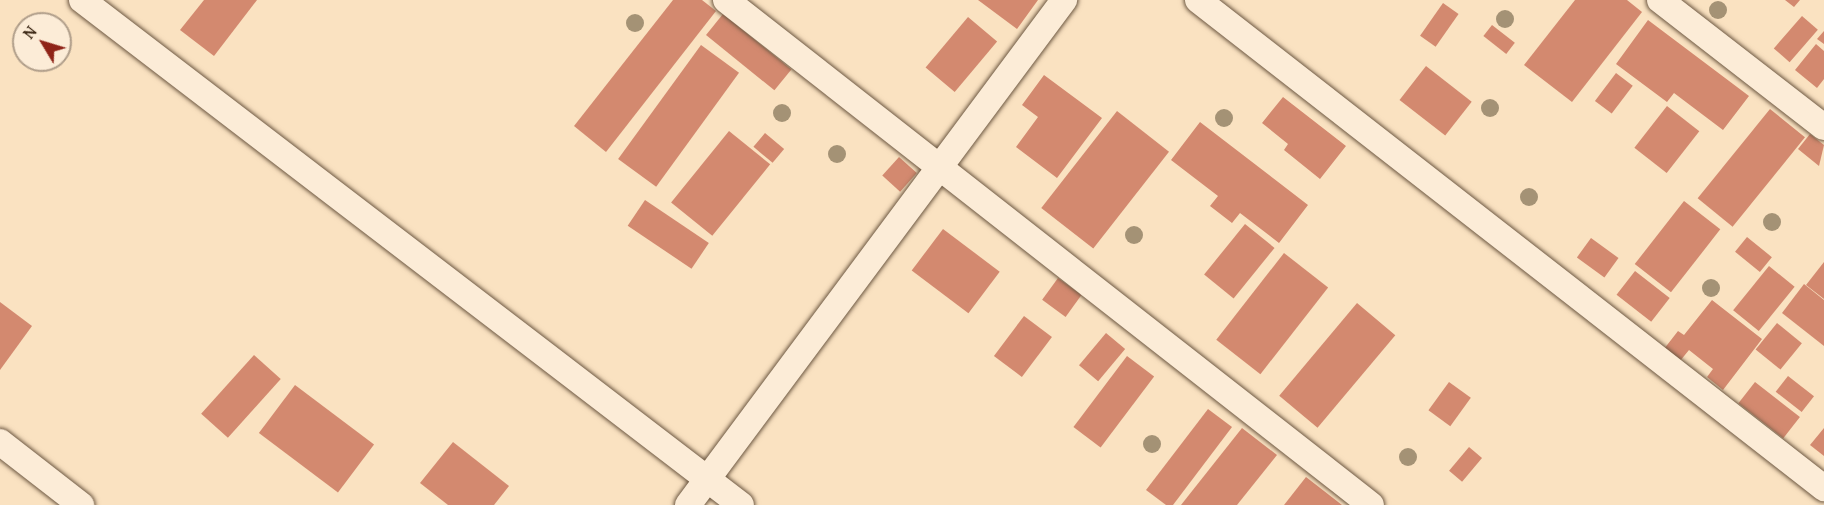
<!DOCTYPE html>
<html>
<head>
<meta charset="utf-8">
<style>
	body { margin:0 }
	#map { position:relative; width:1824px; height:505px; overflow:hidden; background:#fae2c1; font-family:"Gentium Book Plus",serif }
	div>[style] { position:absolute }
	.building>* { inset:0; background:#d3896f; transform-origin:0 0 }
	.roads { filter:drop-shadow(0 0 2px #6d5842) drop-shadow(0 0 2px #6d5842) }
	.minor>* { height:26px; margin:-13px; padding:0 13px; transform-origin:13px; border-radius:13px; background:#fcecd7 }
	.trees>* { width:18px; height:18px; margin:-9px; border-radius:50%; background:#a49275 }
	span { translate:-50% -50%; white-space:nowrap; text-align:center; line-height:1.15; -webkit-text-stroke:4.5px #fcecd7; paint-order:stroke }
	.north { position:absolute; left:12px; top:12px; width:60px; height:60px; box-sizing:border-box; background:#fcecd7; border:2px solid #b09e8a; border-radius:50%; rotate:308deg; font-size:16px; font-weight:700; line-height:24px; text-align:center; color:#3e2a17 }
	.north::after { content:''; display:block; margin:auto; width:21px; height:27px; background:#8f2418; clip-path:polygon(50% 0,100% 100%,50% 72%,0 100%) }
</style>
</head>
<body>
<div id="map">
	<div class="building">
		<div style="clip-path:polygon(204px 0,257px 0,214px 56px,180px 30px)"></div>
		<div style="clip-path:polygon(673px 0,702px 0,716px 11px,606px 152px,574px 126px)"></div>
		<div style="clip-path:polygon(978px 0,1038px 0,1017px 29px)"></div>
		<div style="clip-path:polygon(1575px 0,1627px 0,1642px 12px,1572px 102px,1524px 65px)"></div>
		<div style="clip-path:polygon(1785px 0,1800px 0,1794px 7px)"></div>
		<div style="left:1443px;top:3px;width:19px;height:40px;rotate:35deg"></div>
		<div style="left:723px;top:14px;width:88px;height:27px;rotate:39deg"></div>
		<div style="left:1802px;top:16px;width:21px;height:43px;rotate:41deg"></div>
		<div style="left:968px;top:17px;width:38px;height:66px;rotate:40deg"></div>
		<div style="clip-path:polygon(1648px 20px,1749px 96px,1723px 130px,1674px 93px,1667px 102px,1616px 64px)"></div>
		<div style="left:1492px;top:25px;width:29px;height:14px;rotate:38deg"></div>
		<div style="clip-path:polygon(1824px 31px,1824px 44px,1817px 39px)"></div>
		<div style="clip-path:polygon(1816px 44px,1824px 51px,1824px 79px,1817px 88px,1795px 70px)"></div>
		<div style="left:701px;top:45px;width:47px;height:141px;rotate:36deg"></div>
		<div style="left:1426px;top:66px;width:58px;height:43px;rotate:38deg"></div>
		<div style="left:1616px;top:73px;width:21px;height:35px;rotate:37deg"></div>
		<div style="clip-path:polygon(1044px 75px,1102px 118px,1057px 178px,1016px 147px,1038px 117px,1022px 105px)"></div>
		<div style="clip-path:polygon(1283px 97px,1346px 146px,1320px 179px,1284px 150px,1288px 144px,1262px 123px)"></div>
		<div style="left:1667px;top:106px;width:41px;height:53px;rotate:38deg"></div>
		<div style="left:1770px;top:109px;width:45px;height:115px;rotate:39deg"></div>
		<div style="left:1117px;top:111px;width:66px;height:123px;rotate:38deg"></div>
		<div style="clip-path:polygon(1200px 122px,1308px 205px,1279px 243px,1240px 213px,1232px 223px,1210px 206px,1218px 196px,1171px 160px)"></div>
		<div style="left:729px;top:131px;width:53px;height:92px;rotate:39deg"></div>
		<div style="left:765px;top:133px;width:25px;height:18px;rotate:40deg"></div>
		<div style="clip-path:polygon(1810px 134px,1824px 145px,1819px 166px,1798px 149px)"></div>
		<div style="left:899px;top:157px;width:24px;height:25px;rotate:42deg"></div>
		<div style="left:645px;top:200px;width:77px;height:31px;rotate:34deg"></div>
		<div style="left:1684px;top:201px;width:46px;height:80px;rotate:38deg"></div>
		<div style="left:1245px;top:224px;width:38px;height:65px;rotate:39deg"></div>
		<div style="left:943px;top:229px;width:71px;height:52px;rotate:37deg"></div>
		<div style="left:1747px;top:237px;width:32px;height:19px;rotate:39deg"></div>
		<div style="left:1591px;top:238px;width:34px;height:24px;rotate:36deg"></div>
		<div style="left:1284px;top:253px;width:56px;height:110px;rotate:38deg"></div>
		<div style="clip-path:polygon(1824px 262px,1824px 299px,1806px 285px)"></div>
		<div style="left:1769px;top:266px;width:33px;height:57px;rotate:39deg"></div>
		<div style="left:1635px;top:271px;width:44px;height:30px;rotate:38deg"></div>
		<div style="left:1058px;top:278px;width:29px;height:27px;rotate:36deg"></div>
		<div style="clip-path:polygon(1804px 284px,1824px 300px,1824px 346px,1782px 313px)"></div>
		<div style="clip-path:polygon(1712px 300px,1762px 339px,1723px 390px,1707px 377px,1713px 369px,1689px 350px,1680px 361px,1664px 349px,1678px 331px,1684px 335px)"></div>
		<div style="clip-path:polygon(0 302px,32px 326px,0 370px)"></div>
		<div style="left:1357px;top:303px;width:50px;height:121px;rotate:40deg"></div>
		<div style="left:1024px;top:316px;width:35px;height:50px;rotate:37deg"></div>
		<div style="left:1777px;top:323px;width:32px;height:34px;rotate:39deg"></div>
		<div style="left:1106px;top:333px;width:25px;height:42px;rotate:40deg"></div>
		<div style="left:254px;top:355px;width:36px;height:79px;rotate:42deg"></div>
		<div style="left:1127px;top:356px;width:34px;height:89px;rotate:37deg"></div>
		<div style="left:1788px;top:376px;width:33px;height:20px;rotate:38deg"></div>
		<div style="left:1449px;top:382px;width:27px;height:35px;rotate:36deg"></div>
		<div style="left:1755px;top:382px;width:57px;height:27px;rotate:38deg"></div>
		<div style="left:295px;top:385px;width:99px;height:60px;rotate:37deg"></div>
		<div style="clip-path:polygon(1208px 409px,1232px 427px,1173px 505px,1166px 505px,1146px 490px)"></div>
		<div style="clip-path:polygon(1242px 428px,1277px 455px,1237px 505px,1181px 505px)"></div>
		<div style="clip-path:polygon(1824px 428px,1824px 456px,1810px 445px)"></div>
		<div style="clip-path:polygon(453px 442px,509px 486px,494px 505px,448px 505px,420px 483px)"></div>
		<div style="left:1469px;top:447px;width:17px;height:31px;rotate:40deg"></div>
		<div style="clip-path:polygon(1306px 477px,1342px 505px,1284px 505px)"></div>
	</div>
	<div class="roads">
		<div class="minor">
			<div style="left:82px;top:0;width:830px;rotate:37.46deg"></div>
			<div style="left:726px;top:0;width:819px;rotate:38.06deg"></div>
			<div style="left:1198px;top:0;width:794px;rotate:37.94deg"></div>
			<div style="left:1660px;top:0;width:207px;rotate:37.8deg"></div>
			<div style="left:0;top:442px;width:103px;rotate:37.9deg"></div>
			<div style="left:688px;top:505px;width:630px;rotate:-53.33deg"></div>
		</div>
	</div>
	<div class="trees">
		<div style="left:1718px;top:10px"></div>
		<div style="left:1505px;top:19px"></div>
		<div style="left:635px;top:23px"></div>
		<div style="left:1490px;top:108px"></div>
		<div style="left:782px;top:113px"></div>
		<div style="left:1224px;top:118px"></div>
		<div style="left:837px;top:154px"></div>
		<div style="left:1529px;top:197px"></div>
		<div style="left:1772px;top:222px"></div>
		<div style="left:1134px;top:235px"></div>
		<div style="left:1711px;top:288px"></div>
		<div style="left:1152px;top:444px"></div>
		<div style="left:1408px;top:457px"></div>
	</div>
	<div class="north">N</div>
</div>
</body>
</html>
